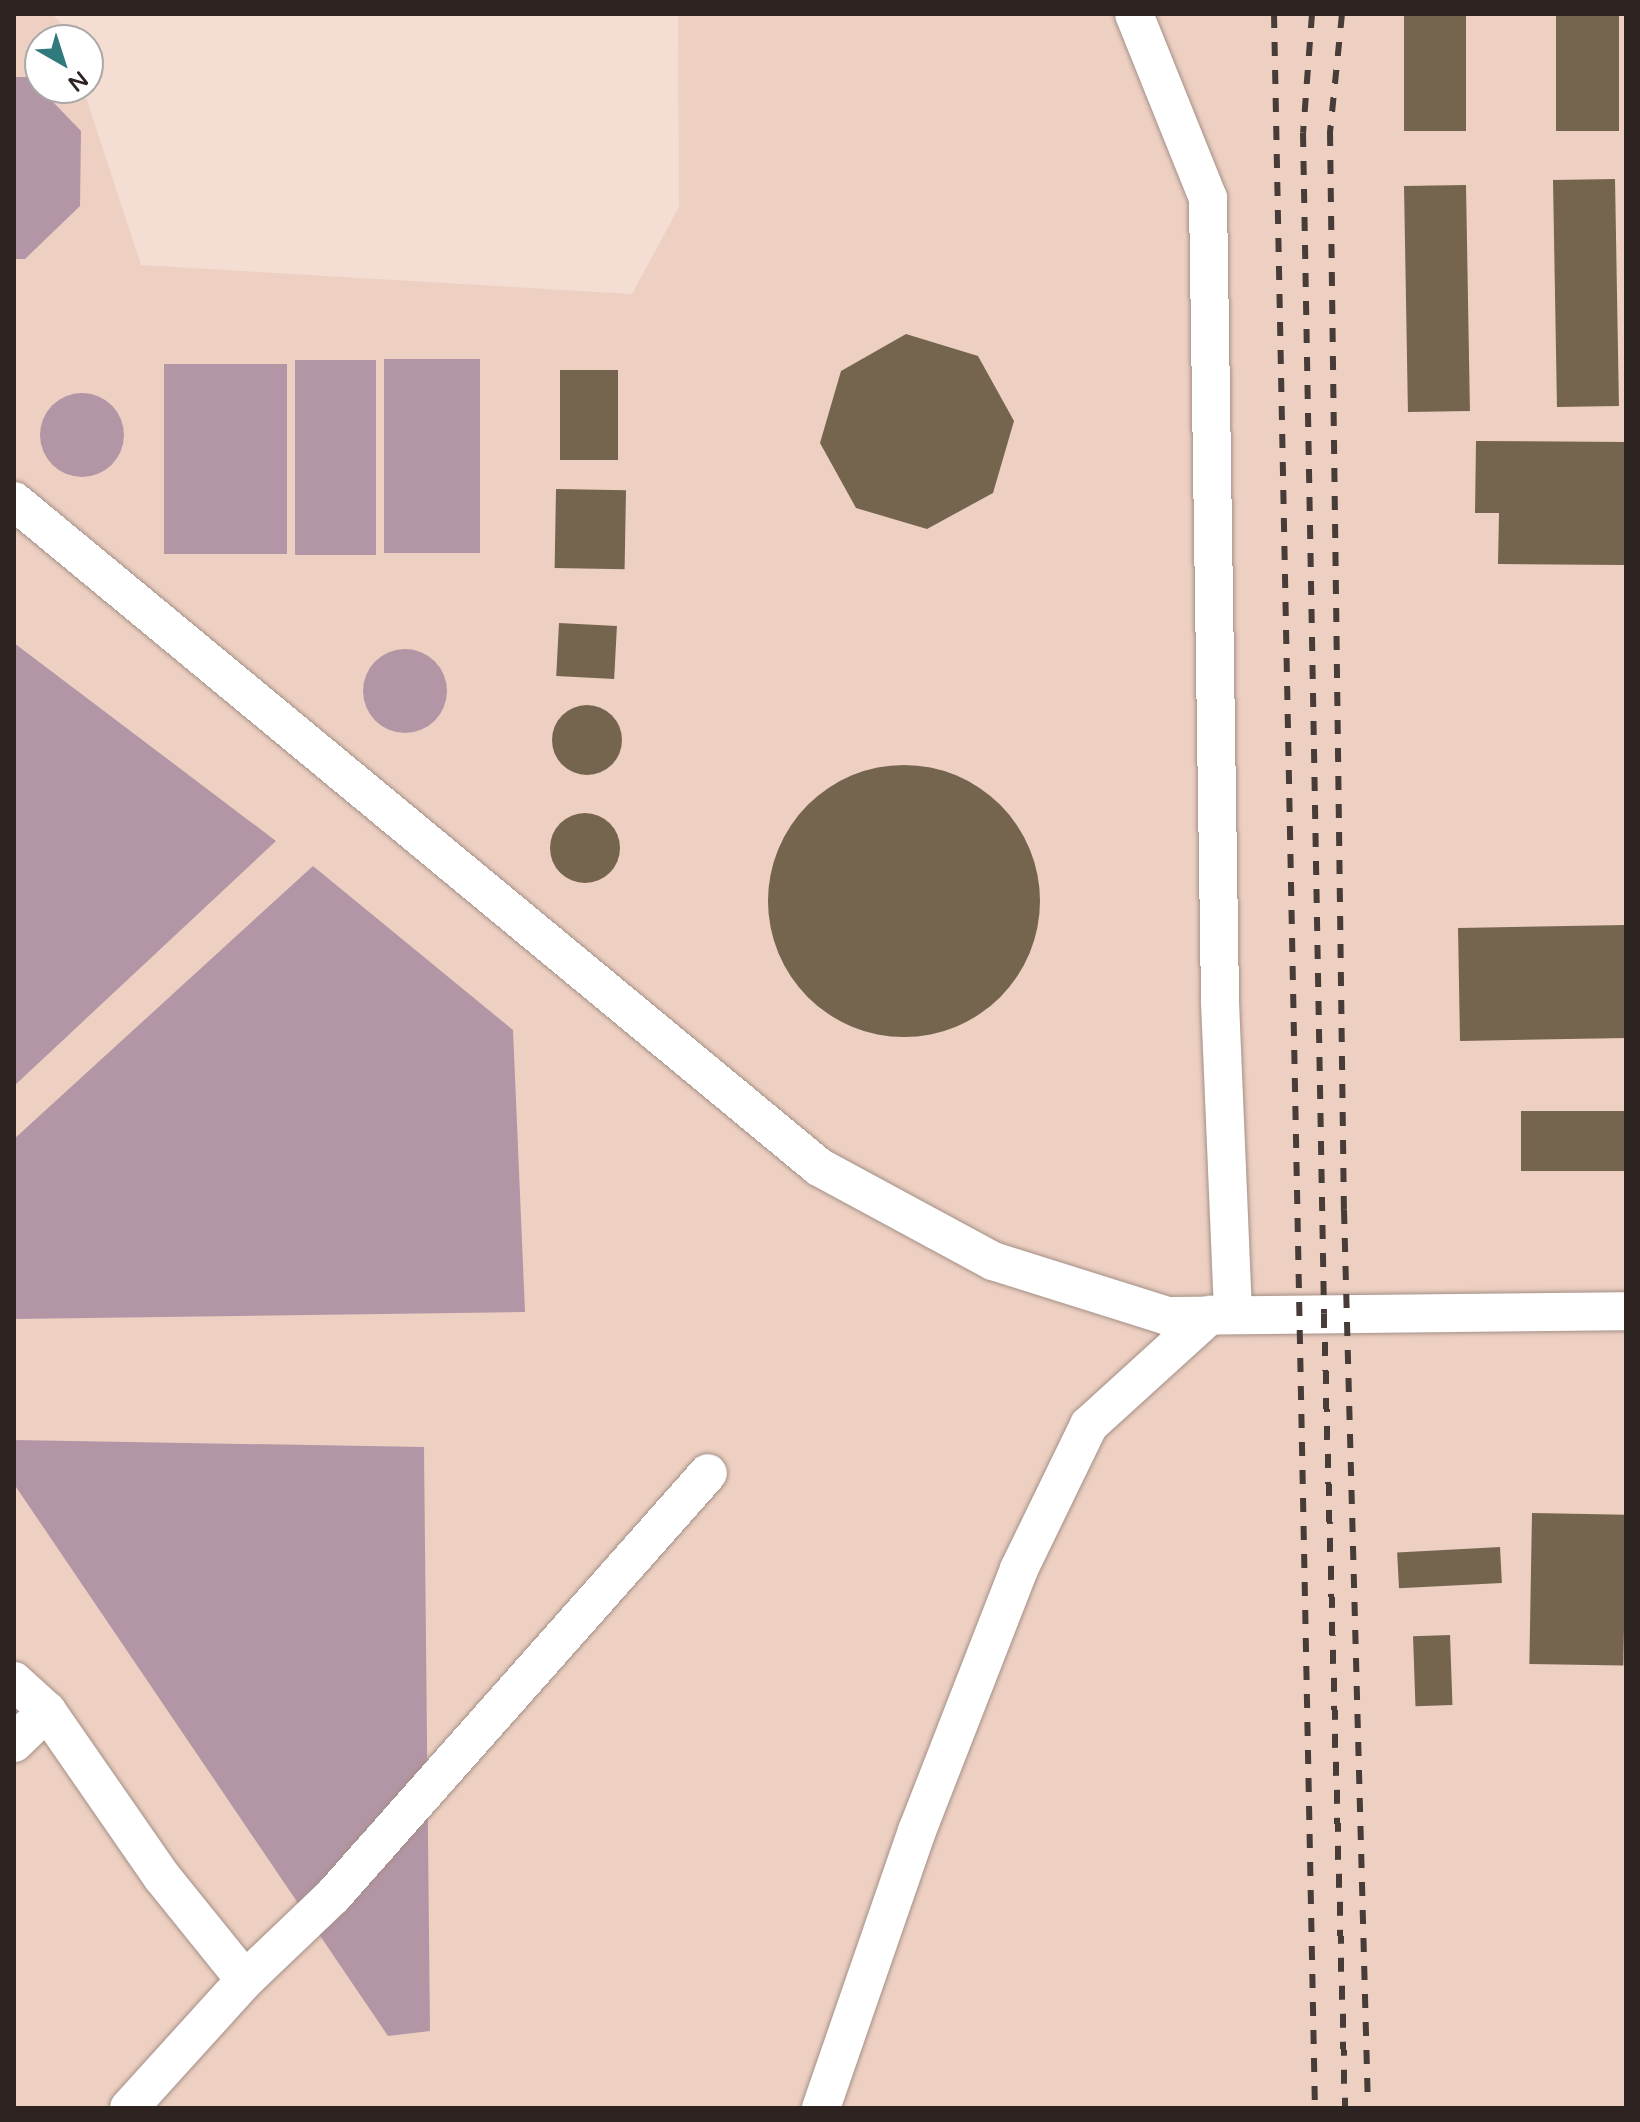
<!DOCTYPE html>
<html>
<head>
<meta charset="utf-8">
<style>
	body { margin:0 }
	#map { position:relative; width:1640px; height:2122px; overflow:hidden; background:#f4ddd3; font-family:"Varela Round",sans-serif }
	div>[style] { position:absolute }
	.built>* { inset:0; background:#edd0c2 }
	.water>* { inset:0; background:#b396a6; transform-origin:0 0 }
	.round { border-radius:50% }
	.building>* { inset:0; background:#75654e; transform-origin:0 0 }
	.roads { filter:drop-shadow(0 0 2px #a48f86) drop-shadow(0 0 2px #a48f86) }
	.minor>* { height:38px; margin:-19px; padding:0 19px; transform-origin:19px; border-radius:19px; background:#fff }
	.rail>* { height:6px; margin-top:-3px; transform-origin:0; background:repeating-linear-gradient(90deg,#473c38 0 14px,transparent 0 28px) }
	span { translate:-50% -50%; white-space:nowrap; text-align:center; line-height:1.15; -webkit-text-stroke:8px #fff; paint-order:stroke }
	.frame { position:absolute; inset:0; border:16px solid #2d2421; pointer-events:none }
	.north { position:absolute; left:24px; top:24px; width:80px; height:80px; box-sizing:border-box; background:#fff; border:2px solid #aba7a6; border-radius:50%; rotate:141deg; font-size:22px; font-weight:700; line-height:32px; text-align:center; color:#2d2421 }
	.north::after { content:''; display:block; margin:auto; width:28px; height:36px; background:#30797d; clip-path:polygon(50% 0,100% 100%,50% 72%,0 100%) }
</style>
</head>
<body>
<div id="map">
	<div class="built">
		<div style="clip-path:polygon(14px 14px,52px 14px,61px 23px,67px 40px,40px 40px,40px 88px,83px 88px,141px 265px,632px 294px,679px 207px,678px 14px,1626px 14px,1626px 2108px,14px 2108px)"></div>
	</div>
	<div class="water">
		<div style="clip-path:polygon(14px 77px,29px 77px,81px 131px,80px 206px,25px 259px,14px 259px)"></div>
		<div style="left:480px;top:359px;width:194px;height:96px;rotate:90deg"></div>
		<div style="left:295px;top:360px;width:81px;height:195px"></div>
		<div style="left:287px;top:364px;width:190px;height:123px;rotate:90deg"></div>
		<div class="round" style="left:40px;top:393px;width:84px;height:84px"></div>
		<div style="clip-path:polygon(14px 643px,276px 841px,14px 1086px)"></div>
		<div class="round" style="left:363px;top:649px;width:84px;height:84px"></div>
		<div style="clip-path:polygon(313px 866px,513px 1030px,525px 1312px,14px 1319px,14px 1139px)"></div>
		<div style="clip-path:polygon(14px 1440px,424px 1447px,430px 2031px,388px 2036px,14px 1484px)"></div>
	</div>
	<div class="building">
		<div style="left:1404px;top:14px;width:62px;height:117px"></div>
		<div style="left:1556px;top:14px;width:63px;height:117px"></div>
		<div style="left:1615px;top:179px;width:227px;height:62px;rotate:89deg"></div>
		<div style="left:1466px;top:185px;width:226px;height:62px;rotate:89deg"></div>
		<div style="clip-path:polygon(906px 334px,978px 356px,1014px 421px,993px 493px,927px 529px,856px 508px,820px 443px,841px 371px)"></div>
		<div style="left:560px;top:370px;width:58px;height:90px"></div>
		<div style="clip-path:polygon(1476px 441px,1626px 442px,1625px 565px,1498px 564px,1499px 513px,1475px 513px)"></div>
		<div style="left:556px;top:489px;width:70px;height:79px;rotate:1deg"></div>
		<div style="left:559px;top:623px;width:58px;height:53px;rotate:3deg"></div>
		<div class="round" style="left:552px;top:705px;width:70px;height:70px"></div>
		<div class="round" style="left:768px;top:765px;width:272px;height:272px"></div>
		<div class="round" style="left:550px;top:813px;width:70px;height:70px"></div>
		<div style="left:1625px;top:925px;width:113px;height:167px;rotate:89deg"></div>
		<div style="left:1521px;top:1111px;width:104px;height:60px"></div>
		<div style="left:1532px;top:1513px;width:94px;height:151px;rotate:1deg"></div>
		<div style="left:1500px;top:1547px;width:36px;height:103px;rotate:87deg"></div>
		<div style="left:1450px;top:1635px;width:70px;height:37px;rotate:88deg"></div>
	</div>
	<div class="roads">
		<div class="minor">
			<div style="left:1134px;top:14px;width:198px;rotate:68.1deg"></div>
			<div style="left:1208px;top:198px;width:804px;rotate:89.14deg"></div>
			<div style="left:1220px;top:1002px;width:313px;rotate:87.6deg"></div>
			<div style="left:14px;top:501px;width:1045px;rotate:39.6deg"></div>
			<div style="left:819px;top:1167px;width:198px;rotate:28.4deg"></div>
			<div style="left:993px;top:1261px;width:182px;rotate:17.5deg"></div>
			<div style="left:1167px;top:1316px;width:459px;rotate:-0.6deg"></div>
			<div style="left:14px;top:1681px;width:45px;rotate:42.3deg"></div>
			<div style="left:47px;top:1711px;width:202px;rotate:55.3deg"></div>
			<div style="left:162px;top:1877px;width:132px;rotate:51.1deg"></div>
			<div style="left:14px;top:1743px;width:46px;rotate:-44.1deg"></div>
			<div style="left:129px;top:2108px;width:173px;rotate:-47.8deg"></div>
			<div style="left:245px;top:1980px;width:122px;rotate:-43.7deg"></div>
			<div style="left:333px;top:1896px;width:565px;rotate:-48.44deg"></div>
			<div style="left:821px;top:2108px;width:293px;rotate:-70.9deg"></div>
			<div style="left:917px;top:1831px;width:281px;rotate:-68.7deg"></div>
			<div style="left:1019px;top:1569px;width:160px;rotate:-64.1deg"></div>
			<div style="left:1089px;top:1425px;width:164px;rotate:-42.3deg"></div>
		</div>
	</div>
	<div class="rail">
		<div style="left:1274px;top:14px;width:2094px;rotate:88.88deg"></div>
		<div style="left:1312px;top:14px;width:119px;rotate:94.3deg"></div>
		<div style="left:1303px;top:133px;width:1181px;rotate:88.98deg"></div>
		<div style="left:1324px;top:1314px;width:794px;rotate:88.48deg"></div>
		<div style="left:1342px;top:14px;width:119px;rotate:95.8deg"></div>
		<div style="left:1330px;top:132px;width:1078px;rotate:89.26deg"></div>
		<div style="left:1344px;top:1210px;width:898px;rotate:88.47deg"></div>
	</div>
	<div class="frame"></div>
	<div class="north">N</div>
</div>
</body>
</html>
